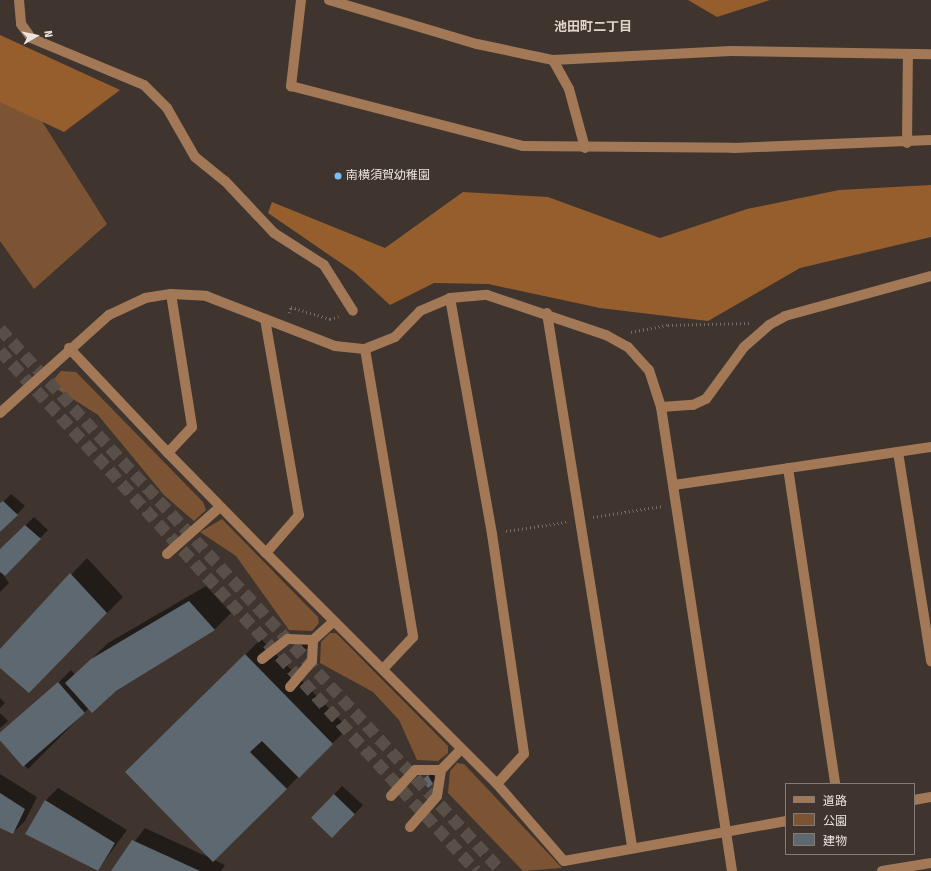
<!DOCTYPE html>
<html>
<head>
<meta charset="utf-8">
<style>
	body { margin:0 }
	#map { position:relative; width:931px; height:871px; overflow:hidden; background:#3f352e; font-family:"Fira Sans Condensed","Noto Sans JP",sans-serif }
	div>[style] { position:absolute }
	.green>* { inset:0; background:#7c5433 }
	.forest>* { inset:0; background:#965e2d }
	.shadow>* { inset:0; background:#0007 }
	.building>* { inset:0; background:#5e6871; transform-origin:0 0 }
	.highway-tunnel>* { height:12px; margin-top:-6px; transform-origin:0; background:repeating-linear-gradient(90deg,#594f49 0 12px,transparent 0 18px) }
	.path>* { height:2.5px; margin-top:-1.25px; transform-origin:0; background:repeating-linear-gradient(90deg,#776e68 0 1px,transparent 0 4px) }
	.minor>* { height:10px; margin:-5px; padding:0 5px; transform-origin:5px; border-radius:5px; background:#a27856 }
	.dots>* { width:11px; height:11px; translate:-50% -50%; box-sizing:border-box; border:2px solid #3f352e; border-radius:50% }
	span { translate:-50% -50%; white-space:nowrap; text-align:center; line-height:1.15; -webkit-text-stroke:4px #3f352e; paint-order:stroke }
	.poi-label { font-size:12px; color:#ebe4e0 }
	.left { translate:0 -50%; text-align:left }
	.neighbourhood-label { font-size:13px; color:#e0d3ca; font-weight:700 }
	.legend { position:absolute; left:785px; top:783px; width:130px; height:72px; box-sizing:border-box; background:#3f352e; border:1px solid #847b75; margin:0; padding:5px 7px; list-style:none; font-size:12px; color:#ebe4e0 }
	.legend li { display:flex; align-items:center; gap:8px; height:20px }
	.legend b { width:20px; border:1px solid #847b75 }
	.north { position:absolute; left:16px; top:16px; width:40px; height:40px; -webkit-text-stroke:3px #3f352e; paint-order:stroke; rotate:81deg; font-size:11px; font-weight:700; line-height:16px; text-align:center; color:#ebe4e0 }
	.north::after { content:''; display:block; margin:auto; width:14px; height:18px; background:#ebe4e0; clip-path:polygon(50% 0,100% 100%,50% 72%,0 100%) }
</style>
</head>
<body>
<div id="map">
	<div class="green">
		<div style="clip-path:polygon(0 85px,26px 96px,107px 224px,34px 289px,0 241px)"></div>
		<div style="clip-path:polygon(61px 371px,76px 372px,203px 502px,206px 510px,194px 521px,164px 495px,98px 415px,54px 387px,52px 381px)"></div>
		<div style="clip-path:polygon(222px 519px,318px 617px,319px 623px,312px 631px,289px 630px,236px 556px,200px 532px)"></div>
		<div style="clip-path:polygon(330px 633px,336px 633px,448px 746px,448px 753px,438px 761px,417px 760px,399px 720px,373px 692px,320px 663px,321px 642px)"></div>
		<div style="clip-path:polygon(457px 763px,464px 764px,562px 868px,523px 871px,448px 793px,450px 771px)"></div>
	</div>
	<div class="forest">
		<div style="clip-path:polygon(688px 0,770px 0,717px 17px)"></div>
		<div style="clip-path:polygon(0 35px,120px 90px,64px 132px,0 102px)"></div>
		<div style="clip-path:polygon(931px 185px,931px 237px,800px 268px,708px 321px,600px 308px,488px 284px,434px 283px,390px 305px,354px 272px,268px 213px,272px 202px,385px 248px,463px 192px,548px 197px,660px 238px,747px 209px,839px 190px)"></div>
	</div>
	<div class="shadow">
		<div style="clip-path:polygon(11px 494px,25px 506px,0 531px,0 505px)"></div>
		<div style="clip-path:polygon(34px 517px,48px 530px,4px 576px,9px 583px,0 592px,0 550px)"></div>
		<div style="clip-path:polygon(87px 558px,123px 597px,29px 692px,0 667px,0 650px)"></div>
		<div style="clip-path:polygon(206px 586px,231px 613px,215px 629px,89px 708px,28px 769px,2px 740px,71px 670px,75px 675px,108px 643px)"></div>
		<div style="clip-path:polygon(261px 639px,348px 728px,214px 860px,225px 865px,221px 871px,112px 871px,145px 828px,210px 858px,126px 772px)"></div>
		<div style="clip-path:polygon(306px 642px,309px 646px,302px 654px,298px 649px)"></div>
		<div style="clip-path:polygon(0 698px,5px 703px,0 708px)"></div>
		<div style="clip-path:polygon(0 713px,8px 721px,0 728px)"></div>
		<div style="clip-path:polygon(432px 773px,436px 779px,428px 786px,424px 780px)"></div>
		<div style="clip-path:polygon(0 774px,37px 797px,25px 821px,13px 833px,0 827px)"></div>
		<div style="clip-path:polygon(342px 786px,363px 805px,339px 831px,313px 817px)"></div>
		<div style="clip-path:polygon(58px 788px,127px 830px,97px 871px,27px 833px,46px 800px)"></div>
	</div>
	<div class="building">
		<div style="clip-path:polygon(3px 501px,18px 515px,0 532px,0 503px)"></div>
		<div style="clip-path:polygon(25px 525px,41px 539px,5px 576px,0 572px,0 549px)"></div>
		<div style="clip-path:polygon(70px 573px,107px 613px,29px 693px,0 668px,0 649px)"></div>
		<div style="clip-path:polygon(189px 601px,215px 630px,116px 691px,92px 713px,65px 683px,91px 659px)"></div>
		<div style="clip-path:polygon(301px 645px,306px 650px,302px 655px,297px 649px)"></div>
		<div style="clip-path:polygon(245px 654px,333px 744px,299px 778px,262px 741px,250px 752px,287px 789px,213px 862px,125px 772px)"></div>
		<div style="left:58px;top:682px;width:41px;height:82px;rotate:49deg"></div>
		<div style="clip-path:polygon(428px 775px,433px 784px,428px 788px,422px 780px)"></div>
		<div style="clip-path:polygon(0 793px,25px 809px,13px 834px,0 828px)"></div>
		<div style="left:334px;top:794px;width:29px;height:33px;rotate:44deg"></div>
		<div style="clip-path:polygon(45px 800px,115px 843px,98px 871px,25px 834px)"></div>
		<div style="clip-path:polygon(132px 840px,165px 855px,200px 871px,111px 871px)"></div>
	</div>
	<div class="highway-tunnel">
		<div style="left:0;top:329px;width:738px;rotate:47.25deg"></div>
		<div style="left:0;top:351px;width:705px;rotate:47.53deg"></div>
	</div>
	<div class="path">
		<div style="left:289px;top:313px;width:6px;rotate:-72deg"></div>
		<div style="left:291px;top:307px;width:41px;rotate:17.1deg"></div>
		<div style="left:330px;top:319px;width:9px;rotate:-18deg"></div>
		<div style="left:631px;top:332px;width:38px;rotate:-11deg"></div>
		<div style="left:668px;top:325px;width:82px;rotate:-1.4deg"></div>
		<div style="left:593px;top:517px;width:71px;rotate:-8.9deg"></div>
		<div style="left:506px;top:531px;width:61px;rotate:-8.5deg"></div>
	</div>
	<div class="minor">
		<div style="left:19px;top:0;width:24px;rotate:85deg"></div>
		<div style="left:21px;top:24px;width:17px;rotate:54deg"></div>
		<div style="left:31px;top:38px;width:122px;rotate:22.6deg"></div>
		<div style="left:144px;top:85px;width:33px;rotate:45deg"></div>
		<div style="left:167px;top:108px;width:56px;rotate:60.3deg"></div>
		<div style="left:195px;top:157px;width:38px;rotate:39deg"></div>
		<div style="left:225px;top:181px;width:71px;rotate:46.7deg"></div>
		<div style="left:274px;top:233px;width:59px;rotate:32.6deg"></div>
		<div style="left:324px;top:265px;width:54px;rotate:57.8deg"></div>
		<div style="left:301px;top:0;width:87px;rotate:96.6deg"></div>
		<div style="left:291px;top:86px;width:240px;rotate:14.5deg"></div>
		<div style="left:523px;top:146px;width:211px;rotate:0.5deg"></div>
		<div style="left:734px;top:148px;width:197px;rotate:-2.3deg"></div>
		<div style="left:329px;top:0;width:154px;rotate:16.6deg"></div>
		<div style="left:477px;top:44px;width:78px;rotate:11.9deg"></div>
		<div style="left:553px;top:60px;width:178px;rotate:-2.9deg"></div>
		<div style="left:731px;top:51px;width:200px;rotate:0.9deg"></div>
		<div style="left:553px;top:60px;width:33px;rotate:61deg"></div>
		<div style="left:569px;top:89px;width:61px;rotate:74.8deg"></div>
		<div style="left:907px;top:143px;width:89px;rotate:-89.4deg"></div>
		<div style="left:171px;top:294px;width:135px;rotate:81deg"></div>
		<div style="left:192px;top:427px;width:35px;rotate:133deg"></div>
		<div style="left:168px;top:453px;width:140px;rotate:45.6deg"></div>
		<div style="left:450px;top:298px;width:240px;rotate:79.9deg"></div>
		<div style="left:492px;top:534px;width:222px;rotate:81.7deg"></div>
		<div style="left:524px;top:754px;width:40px;rotate:132deg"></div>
		<div style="left:497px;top:784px;width:102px;rotate:49deg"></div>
		<div style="left:564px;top:861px;width:226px;rotate:-10.2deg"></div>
		<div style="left:547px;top:313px;width:540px;rotate:80.94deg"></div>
		<div style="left:265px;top:319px;width:199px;rotate:80.2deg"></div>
		<div style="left:299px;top:515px;width:50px;rotate:131deg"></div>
		<div style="left:266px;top:553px;width:327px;rotate:45deg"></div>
		<div style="left:69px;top:348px;width:144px;rotate:46.7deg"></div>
		<div style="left:365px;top:349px;width:292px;rotate:80.5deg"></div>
		<div style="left:413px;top:637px;width:42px;rotate:133.1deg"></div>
		<div style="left:661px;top:407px;width:32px;rotate:-4deg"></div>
		<div style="left:693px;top:405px;width:14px;rotate:-25deg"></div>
		<div style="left:706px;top:399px;width:64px;rotate:-53.8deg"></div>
		<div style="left:744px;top:347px;width:33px;rotate:-41deg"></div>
		<div style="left:769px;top:325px;width:18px;rotate:-29deg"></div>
		<div style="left:785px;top:316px;width:151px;rotate:-15.3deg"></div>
		<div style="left:0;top:413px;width:147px;rotate:-42deg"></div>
		<div style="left:109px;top:315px;width:40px;rotate:-25deg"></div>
		<div style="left:145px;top:298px;width:26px;rotate:-9deg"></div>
		<div style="left:171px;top:294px;width:35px;rotate:3deg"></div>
		<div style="left:206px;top:296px;width:138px;rotate:21.2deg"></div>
		<div style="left:335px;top:346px;width:30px;rotate:6deg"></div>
		<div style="left:365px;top:349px;width:32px;rotate:-22deg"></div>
		<div style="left:395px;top:337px;width:36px;rotate:-46deg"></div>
		<div style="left:420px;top:311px;width:33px;rotate:-23deg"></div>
		<div style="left:450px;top:298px;width:37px;rotate:-5deg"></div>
		<div style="left:487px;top:295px;width:126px;rotate:18.6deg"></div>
		<div style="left:606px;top:335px;width:25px;rotate:29deg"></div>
		<div style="left:628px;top:347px;width:31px;rotate:48deg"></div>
		<div style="left:649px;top:370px;width:39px;rotate:72deg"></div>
		<div style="left:661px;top:407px;width:469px;rotate:81.3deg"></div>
		<div style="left:898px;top:452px;width:212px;rotate:81deg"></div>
		<div style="left:788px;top:468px;width:319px;rotate:81.5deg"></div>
		<div style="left:674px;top:485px;width:260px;rotate:-8.4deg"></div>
		<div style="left:167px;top:554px;width:71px;rotate:-41.6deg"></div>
		<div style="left:262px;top:659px;width:33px;rotate:-38deg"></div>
		<div style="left:288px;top:639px;width:25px;rotate:2deg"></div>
		<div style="left:313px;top:640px;width:28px;rotate:-42deg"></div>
		<div style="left:290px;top:687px;width:34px;rotate:-50deg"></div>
		<div style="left:312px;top:661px;width:21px;rotate:-87deg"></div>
		<div style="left:391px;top:796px;width:35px;rotate:-47deg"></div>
		<div style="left:415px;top:770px;width:26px"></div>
		<div style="left:441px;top:770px;width:29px;rotate:-46deg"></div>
		<div style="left:914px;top:800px;width:17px;rotate:-10deg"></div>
		<div style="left:410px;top:827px;width:41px;rotate:-48.9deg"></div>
		<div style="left:437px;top:796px;width:26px;rotate:-81deg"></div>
		<div style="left:882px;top:871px;width:50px;rotate:-9.3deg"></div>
	</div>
	<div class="dots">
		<div style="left:338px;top:176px;background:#77bff7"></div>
	</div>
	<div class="poi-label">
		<span class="left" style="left:346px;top:176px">南横須賀幼稚園</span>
	</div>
	<div class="neighbourhood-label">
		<span style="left:593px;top:27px">池田町二丁目</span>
	</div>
	<ul class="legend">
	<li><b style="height:5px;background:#a27856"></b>道路</li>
	<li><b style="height:11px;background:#7c5433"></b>公園</li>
	<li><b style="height:11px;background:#5e6871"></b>建物</li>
	</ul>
	<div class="north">N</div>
</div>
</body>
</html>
